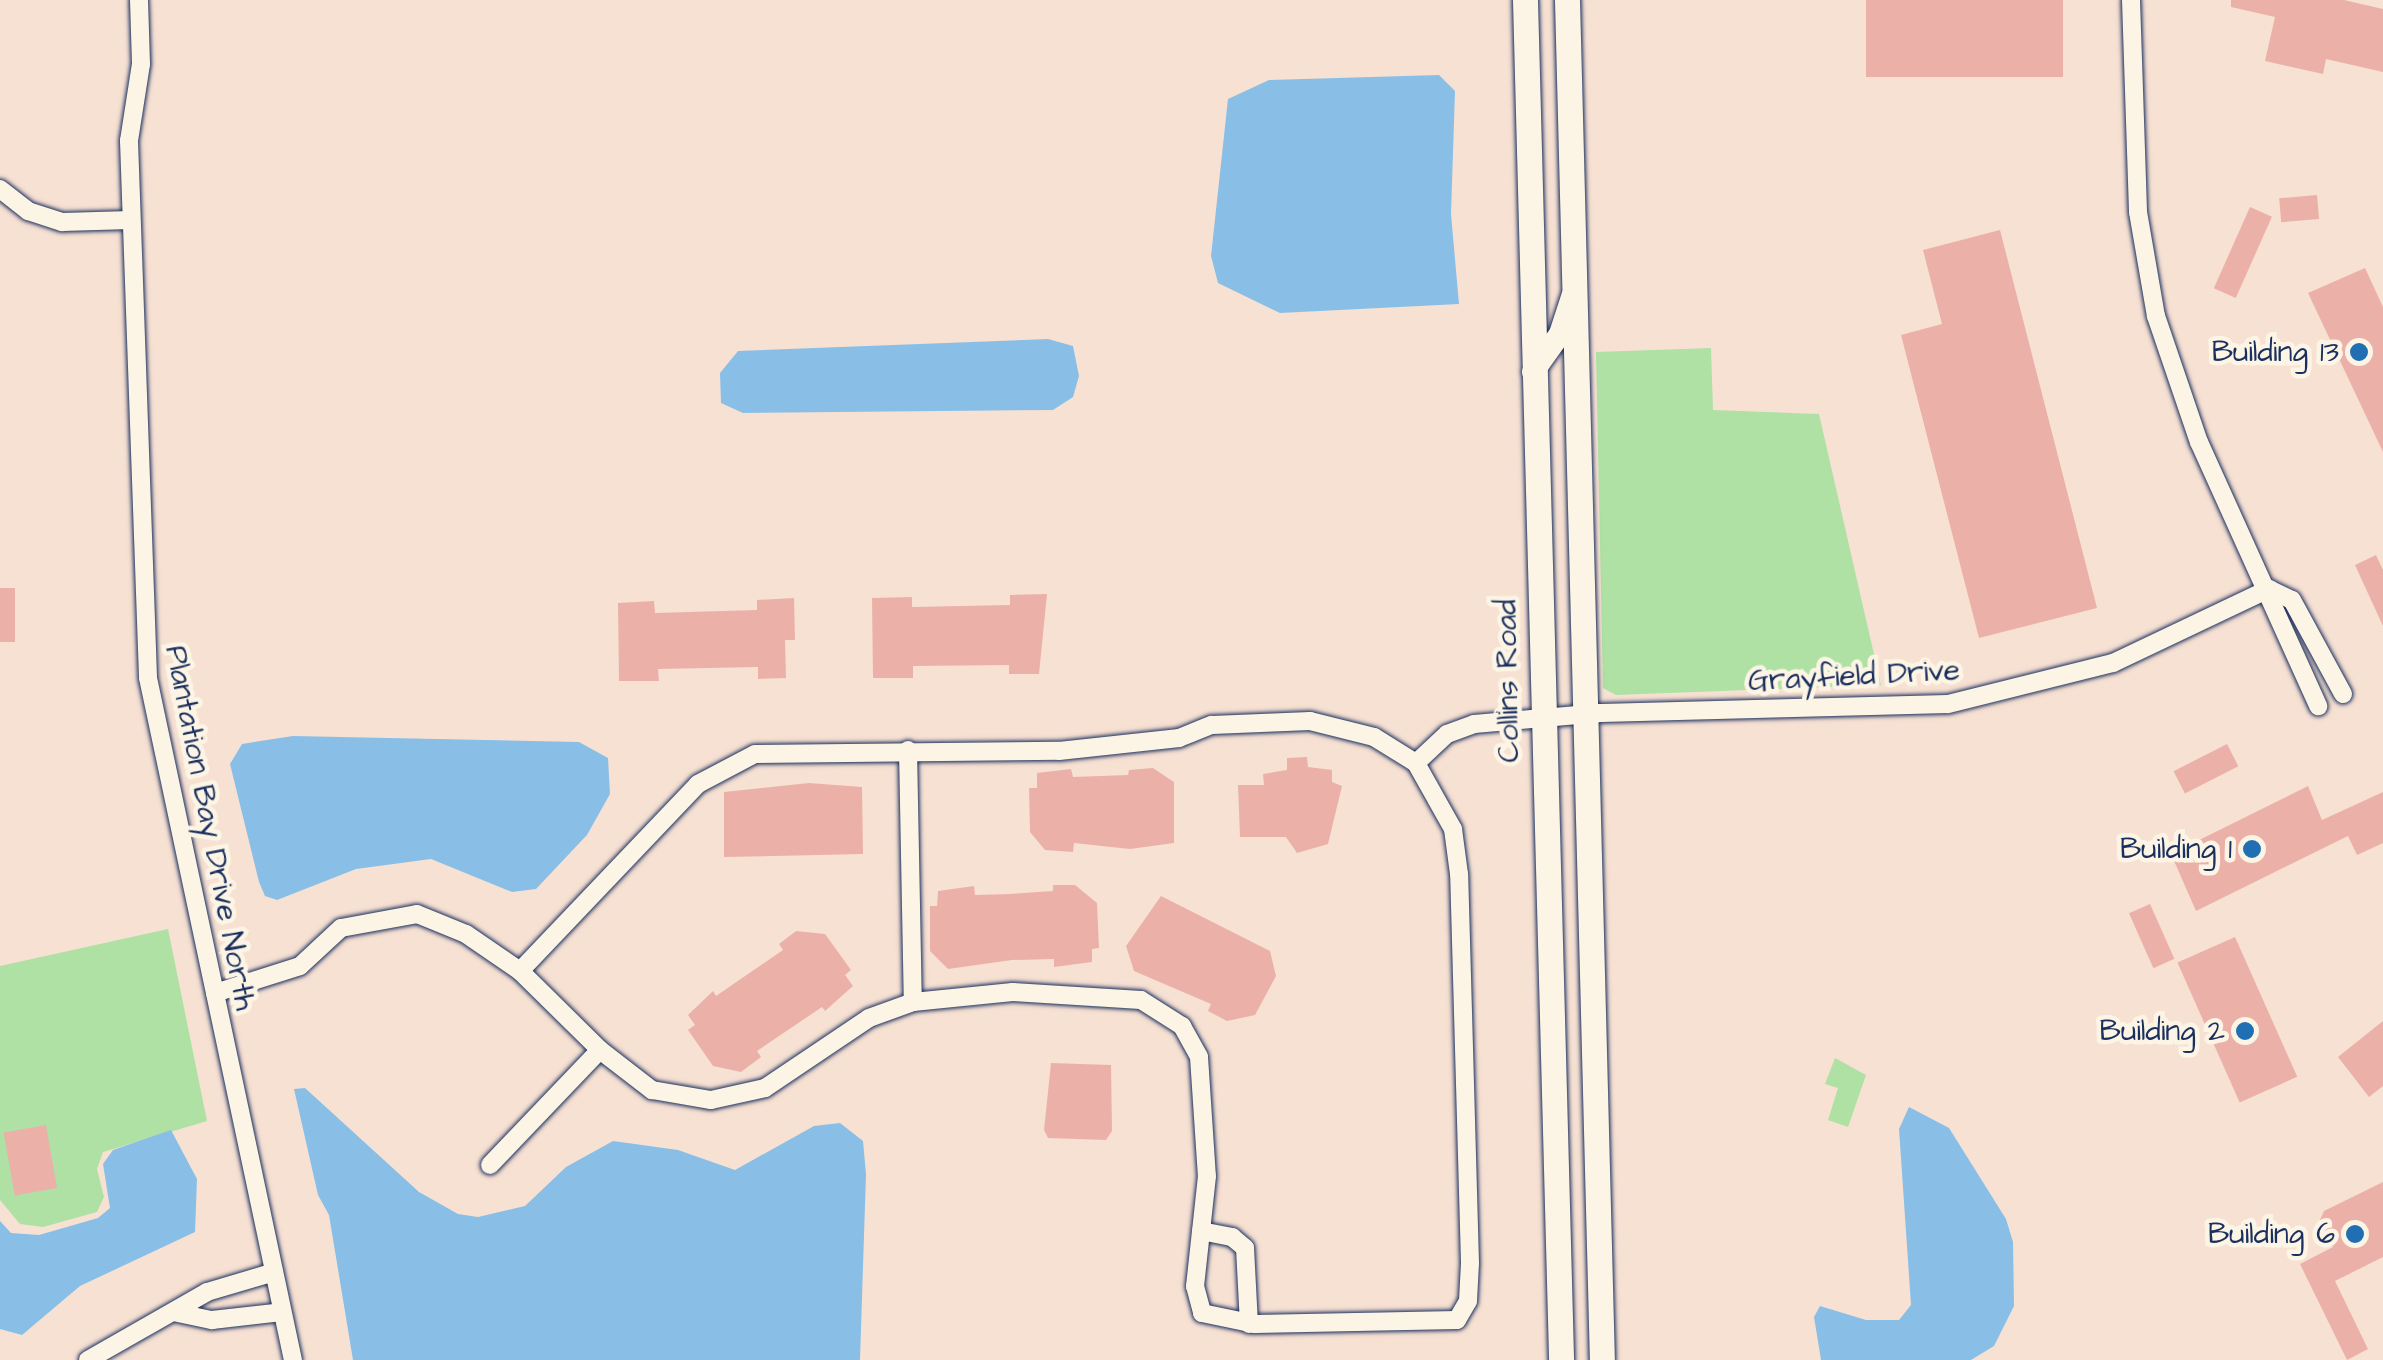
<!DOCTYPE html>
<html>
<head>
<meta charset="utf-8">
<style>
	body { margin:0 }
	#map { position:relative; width:2383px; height:1360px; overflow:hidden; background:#f7e1d3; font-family:"Architects Daughter",sans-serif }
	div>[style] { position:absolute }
	.green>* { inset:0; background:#aee1a3 }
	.water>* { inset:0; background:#89bfe7 }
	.building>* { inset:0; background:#ebb1a9; transform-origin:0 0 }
	.roads { filter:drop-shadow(0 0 2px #1b2f5e) drop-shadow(0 0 2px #1b2f5e) }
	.minor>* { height:18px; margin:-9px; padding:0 9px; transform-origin:9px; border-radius:9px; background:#fcf5e5 }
	.tertiary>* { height:22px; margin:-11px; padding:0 11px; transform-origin:11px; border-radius:11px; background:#fcf5e5 }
	.secondary>* { height:25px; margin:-12.5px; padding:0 12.5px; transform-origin:12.5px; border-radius:12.5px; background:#fcf5e5 }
	.dots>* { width:28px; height:28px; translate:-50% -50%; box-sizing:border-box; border:5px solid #fcf5e5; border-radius:50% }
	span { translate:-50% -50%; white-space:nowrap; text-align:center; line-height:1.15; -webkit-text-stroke:9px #fcf5e5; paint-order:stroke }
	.poi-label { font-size:30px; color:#1b2f5e }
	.right { translate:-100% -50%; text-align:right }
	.street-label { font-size:30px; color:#1b2f5e }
</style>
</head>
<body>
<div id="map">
	<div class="green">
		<div style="clip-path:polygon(1711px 348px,1713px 410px,1819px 414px,1881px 685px,1616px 695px,1603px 688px,1596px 352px)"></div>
		<div style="clip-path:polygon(168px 929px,207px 1121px,103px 1152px,97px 1169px,104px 1197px,97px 1212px,43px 1227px,20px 1224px,0 1200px,0 966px)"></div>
		<div style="clip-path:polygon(1835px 1058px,1866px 1075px,1848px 1127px,1828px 1120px,1838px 1088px,1825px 1084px)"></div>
	</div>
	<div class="water">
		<div style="clip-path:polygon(1439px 75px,1455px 91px,1451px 214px,1459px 304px,1280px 313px,1218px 283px,1211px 256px,1228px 99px,1269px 80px)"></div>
		<div style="clip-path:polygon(1048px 339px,1073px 346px,1079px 376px,1073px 397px,1053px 410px,743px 413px,721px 403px,720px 373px,738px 351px)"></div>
		<div style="clip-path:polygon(293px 736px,579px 742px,608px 758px,610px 794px,587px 835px,536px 889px,512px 892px,431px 859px,356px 869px,277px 900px,265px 896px,259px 882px,230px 764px,242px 744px)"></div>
		<div style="clip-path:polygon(305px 1088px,419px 1192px,458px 1214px,478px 1217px,525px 1206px,566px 1167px,613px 1141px,678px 1150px,735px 1170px,814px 1126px,840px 1123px,863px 1141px,866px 1174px,860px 1360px,353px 1360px,329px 1215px,318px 1195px,294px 1089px)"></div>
		<div style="clip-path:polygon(1909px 1107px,1949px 1128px,2006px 1219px,2013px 1242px,2014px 1306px,1994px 1346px,1971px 1360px,1821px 1360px,1814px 1317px,1820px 1306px,1866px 1320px,1899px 1320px,1911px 1305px,1899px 1129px)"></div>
		<div style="clip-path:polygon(171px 1130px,197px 1179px,195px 1232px,80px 1286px,22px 1335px,0 1329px,0 1221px,11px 1233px,39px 1235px,98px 1218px,110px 1208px,103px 1164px,113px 1150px)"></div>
	</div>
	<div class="building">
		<div style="left:1866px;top:0;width:197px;height:77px"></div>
		<div style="clip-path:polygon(2231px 0,2344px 0,2383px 9px,2383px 72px,2326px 59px,2323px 74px,2265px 61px,2275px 17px,2231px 7px)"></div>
		<div style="left:2317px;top:195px;width:24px;height:38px;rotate:85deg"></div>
		<div style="left:2250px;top:207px;width:24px;height:89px;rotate:24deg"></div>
		<div style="clip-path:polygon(2000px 230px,2097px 608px,1979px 638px,1901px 335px,1942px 324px,1923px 250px)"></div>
		<div style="clip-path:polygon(2365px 268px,2383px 307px,2383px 452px,2308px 293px)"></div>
		<div style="clip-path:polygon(2376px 555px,2383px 570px,2383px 626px,2355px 565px)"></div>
		<div style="left:0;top:588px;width:15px;height:54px"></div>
		<div style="clip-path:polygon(1047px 594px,1039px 674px,1009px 674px,1009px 665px,913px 666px,913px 678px,873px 678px,872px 598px,912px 597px,912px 607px,1010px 605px,1010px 595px)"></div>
		<div style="clip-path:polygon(794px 598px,795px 640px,785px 640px,786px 678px,758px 679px,758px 667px,658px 669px,659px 681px,619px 681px,618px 603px,654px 601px,655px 613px,757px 610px,757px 600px)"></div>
		<div style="left:2227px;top:744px;width:25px;height:60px;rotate:63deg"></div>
		<div style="clip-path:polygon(1307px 757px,1308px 767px,1332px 770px,1332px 782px,1342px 786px,1328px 844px,1297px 853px,1286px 837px,1240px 837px,1238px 785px,1264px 785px,1263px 774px,1287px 770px,1287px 758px)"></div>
		<div style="clip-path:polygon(1153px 768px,1174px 782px,1174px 843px,1130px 849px,1074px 843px,1073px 852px,1045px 850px,1030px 832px,1029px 788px,1037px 788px,1037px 773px,1071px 769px,1073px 777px,1128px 775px,1129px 770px)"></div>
		<div style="clip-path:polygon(809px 783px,862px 787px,863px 854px,724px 857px,724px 792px)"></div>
		<div style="clip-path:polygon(2308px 786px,2322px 820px,2383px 792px,2383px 843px,2357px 855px,2348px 836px,2196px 911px,2171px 854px)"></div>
		<div style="clip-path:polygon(1053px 885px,1075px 885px,1097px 903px,1099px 948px,1092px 949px,1092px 962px,1054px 967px,1054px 959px,1012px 960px,948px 969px,930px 951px,930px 906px,937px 906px,938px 891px,974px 886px,975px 895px,1010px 894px,1053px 891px)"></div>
		<div style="clip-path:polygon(1161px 896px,1270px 951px,1276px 976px,1255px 1015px,1227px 1021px,1208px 1011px,1211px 1004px,1134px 971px,1126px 946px)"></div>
		<div style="left:2150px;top:904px;width:60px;height:23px;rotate:66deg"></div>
		<div style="clip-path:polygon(796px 931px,825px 934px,851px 970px,845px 975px,853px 986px,825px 1011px,822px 1007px,757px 1051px,761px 1057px,741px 1072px,713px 1066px,688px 1030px,695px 1025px,688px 1015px,713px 991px,716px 996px,783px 950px,779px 944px)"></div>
		<div style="left:2235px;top:937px;width:153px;height:63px;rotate:66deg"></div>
		<div style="clip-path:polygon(2383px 1021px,2383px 1086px,2369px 1097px,2338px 1057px)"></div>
		<div style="clip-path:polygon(1051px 1063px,1111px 1065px,1112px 1131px,1106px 1140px,1048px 1138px,1044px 1130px)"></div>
		<div style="left:46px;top:1125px;width:64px;height:43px;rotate:80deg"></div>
		<div style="clip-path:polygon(2383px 1182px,2383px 1257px,2335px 1281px,2368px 1349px,2347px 1360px,2300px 1264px,2333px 1247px,2320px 1220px,2324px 1211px)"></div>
	</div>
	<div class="roads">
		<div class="minor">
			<div style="left:139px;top:0;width:64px;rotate:88.2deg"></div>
			<div style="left:141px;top:64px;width:78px;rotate:98.9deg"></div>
			<div style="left:129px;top:141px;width:537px;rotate:87.97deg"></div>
			<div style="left:148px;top:678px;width:697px;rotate:78deg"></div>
			<div style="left:2131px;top:0;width:212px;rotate:88.1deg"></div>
			<div style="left:2138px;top:212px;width:106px;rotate:80.2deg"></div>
			<div style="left:2156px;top:316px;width:133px;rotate:71.2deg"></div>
			<div style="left:2199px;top:442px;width:290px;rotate:65.7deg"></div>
			<div style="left:0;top:189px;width:36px;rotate:38deg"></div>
			<div style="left:28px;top:211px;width:36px;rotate:18deg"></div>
			<div style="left:62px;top:222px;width:69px;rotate:-1.7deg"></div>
			<div style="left:2269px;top:589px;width:25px;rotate:26deg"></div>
			<div style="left:2292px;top:600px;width:107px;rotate:61.5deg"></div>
			<div style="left:908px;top:750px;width:252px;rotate:88.9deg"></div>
			<div style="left:520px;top:971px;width:258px;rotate:-46.4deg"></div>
			<div style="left:698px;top:784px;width:64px;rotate:-27.8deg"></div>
			<div style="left:755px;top:754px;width:304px;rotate:-0.6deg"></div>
			<div style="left:1059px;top:751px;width:121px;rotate:-6.2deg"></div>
			<div style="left:1179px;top:738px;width:35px;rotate:-22deg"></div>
			<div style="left:1212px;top:725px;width:98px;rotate:-2.3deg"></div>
			<div style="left:1310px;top:721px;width:66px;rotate:14deg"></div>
			<div style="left:1374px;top:737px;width:49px;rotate:31.8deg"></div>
			<div style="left:1416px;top:763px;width:42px;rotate:-43.1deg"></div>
			<div style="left:1447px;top:734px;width:29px;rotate:-20deg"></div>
			<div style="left:1474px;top:724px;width:127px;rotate:-5deg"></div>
			<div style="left:1601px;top:713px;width:347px;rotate:-1.5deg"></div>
			<div style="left:1948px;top:704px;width:170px;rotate:-14deg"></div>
			<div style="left:2113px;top:663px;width:173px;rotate:-25.4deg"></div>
			<div style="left:215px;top:993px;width:89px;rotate:-17.6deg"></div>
			<div style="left:300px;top:966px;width:56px;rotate:-42.8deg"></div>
			<div style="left:341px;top:928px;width:77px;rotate:-10.4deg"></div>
			<div style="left:417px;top:914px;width:53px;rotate:22.2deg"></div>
			<div style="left:466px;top:934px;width:65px;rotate:34.4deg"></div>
			<div style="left:520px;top:971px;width:112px;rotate:44.6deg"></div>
			<div style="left:600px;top:1050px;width:66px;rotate:37.6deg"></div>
			<div style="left:652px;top:1090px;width:60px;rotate:9.6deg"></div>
			<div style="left:711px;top:1100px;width:55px;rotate:-12.5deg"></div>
			<div style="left:765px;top:1088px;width:125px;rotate:-33.9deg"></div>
			<div style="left:869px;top:1018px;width:47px;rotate:-20deg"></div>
			<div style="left:913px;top:1002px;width:100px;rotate:-5.7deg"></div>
			<div style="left:1013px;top:992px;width:128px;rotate:3.6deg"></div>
			<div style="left:1141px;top:1000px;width:49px;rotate:32.4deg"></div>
			<div style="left:1182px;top:1026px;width:35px;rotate:61deg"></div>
			<div style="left:1199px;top:1057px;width:119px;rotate:86.2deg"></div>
			<div style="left:1207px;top:1176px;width:111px;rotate:96.2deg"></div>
			<div style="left:1195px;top:1286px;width:28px;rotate:75deg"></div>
			<div style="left:1202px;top:1313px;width:54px;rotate:11.7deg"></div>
			<div style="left:1255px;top:1324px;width:202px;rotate:-1.1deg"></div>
			<div style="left:1457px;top:1320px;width:22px;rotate:-60deg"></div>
			<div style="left:1468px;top:1301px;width:38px;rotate:-87deg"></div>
			<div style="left:1470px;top:1263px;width:389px;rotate:-91.6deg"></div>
			<div style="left:1459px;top:874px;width:45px;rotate:-97.6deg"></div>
			<div style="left:1453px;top:829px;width:76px;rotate:-119.3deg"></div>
			<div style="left:490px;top:1165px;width:159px;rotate:-46.3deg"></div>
			<div style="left:1201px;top:1231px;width:32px;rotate:11deg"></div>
			<div style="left:1232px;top:1237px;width:17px;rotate:40deg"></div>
			<div style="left:1245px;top:1248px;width:76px;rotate:87deg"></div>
			<div style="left:178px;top:1313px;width:35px;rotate:12deg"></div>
			<div style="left:212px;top:1320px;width:70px;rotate:-6.5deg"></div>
			<div style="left:88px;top:1360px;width:137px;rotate:-29.7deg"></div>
			<div style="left:207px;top:1292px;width:70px;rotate:-16.6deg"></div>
		</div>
		<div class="tertiary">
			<div style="left:1533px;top:372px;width:47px;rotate:-54.6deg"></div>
			<div style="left:1560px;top:334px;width:40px;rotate:-72deg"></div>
		</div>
		<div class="secondary">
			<div style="left:1525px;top:0;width:1360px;rotate:88.48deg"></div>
			<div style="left:1567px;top:0;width:1360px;rotate:88.53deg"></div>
		</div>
	</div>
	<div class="dots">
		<div style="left:2359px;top:352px;background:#1f6fb2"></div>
		<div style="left:2252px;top:849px;background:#1f6fb2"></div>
		<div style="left:2245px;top:1031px;background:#1f6fb2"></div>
		<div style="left:2355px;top:1234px;background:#1f6fb2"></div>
	</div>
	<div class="poi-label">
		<span class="right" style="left:2339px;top:352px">Building 13</span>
		<span class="right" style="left:2232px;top:849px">Building 1</span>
		<span class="right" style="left:2225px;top:1031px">Building 2</span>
		<span class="right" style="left:2335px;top:1234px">Building 6</span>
	</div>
	<div class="street-label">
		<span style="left:1854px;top:676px;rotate:-3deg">Grayfield Drive</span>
		<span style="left:1508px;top:681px;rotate:-91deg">Collins Road</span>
		<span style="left:210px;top:828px;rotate:79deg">Plantation Bay Drive North</span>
	</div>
</div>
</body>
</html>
